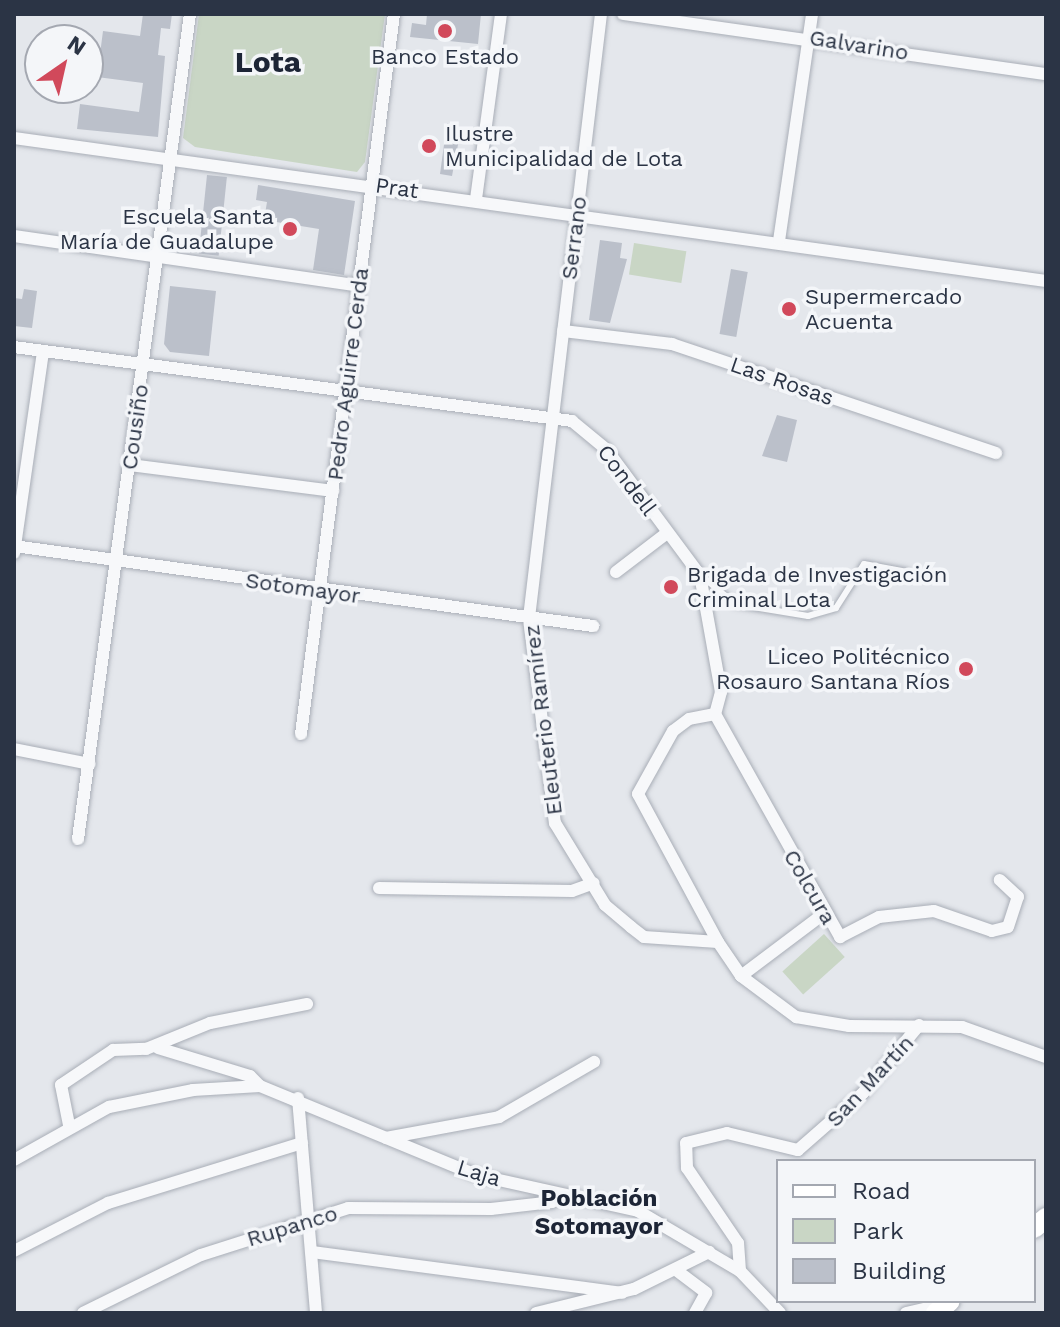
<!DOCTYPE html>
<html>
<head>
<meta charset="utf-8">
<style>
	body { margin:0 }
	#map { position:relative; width:1060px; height:1327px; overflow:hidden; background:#e4e7ec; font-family:"Work Sans",sans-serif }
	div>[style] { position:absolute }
	.green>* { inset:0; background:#c9d6c5; transform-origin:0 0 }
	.building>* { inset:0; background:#bbc0ca; transform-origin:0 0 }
	.roads { filter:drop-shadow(0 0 2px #a9aeb7) drop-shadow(0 0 2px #a9aeb7) }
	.lane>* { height:6px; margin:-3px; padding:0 3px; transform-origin:3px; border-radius:3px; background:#f7f8fa }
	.street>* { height:12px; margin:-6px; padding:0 6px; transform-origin:6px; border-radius:6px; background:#f7f8fa }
	.primary>* { height:20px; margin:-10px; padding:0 10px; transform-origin:10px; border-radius:10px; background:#fff }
	.dots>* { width:22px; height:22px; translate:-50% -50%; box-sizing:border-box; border:4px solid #f4f6f9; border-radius:50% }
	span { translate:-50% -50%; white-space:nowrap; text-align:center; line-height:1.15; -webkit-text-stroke:7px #f4f6f9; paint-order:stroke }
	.street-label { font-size:22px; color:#2b3445 }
	.poi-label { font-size:22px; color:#2b3445 }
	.left { translate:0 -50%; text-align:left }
	.right { translate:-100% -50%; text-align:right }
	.neighbourhood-label { font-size:24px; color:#1d2536; font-weight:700 }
	.district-label { font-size:30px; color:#1d2536; font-weight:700 }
	.frame { position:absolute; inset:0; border:16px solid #2b3445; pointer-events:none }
	.legend { position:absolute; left:776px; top:1159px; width:260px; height:144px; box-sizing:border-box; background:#f4f6f9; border:2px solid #a4a8b1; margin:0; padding:10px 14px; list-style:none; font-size:24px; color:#2b3445 }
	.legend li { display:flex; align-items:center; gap:16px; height:40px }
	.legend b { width:40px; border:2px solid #a4a8b1 }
	.north { position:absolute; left:24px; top:24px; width:80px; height:80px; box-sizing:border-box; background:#f4f6f9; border:2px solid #a4a8b1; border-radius:50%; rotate:34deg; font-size:22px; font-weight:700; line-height:32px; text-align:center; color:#2b3445 }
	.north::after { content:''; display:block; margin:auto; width:28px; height:36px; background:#d1495b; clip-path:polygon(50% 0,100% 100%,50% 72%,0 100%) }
</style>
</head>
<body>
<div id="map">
	<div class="green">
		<div style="clip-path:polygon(199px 14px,385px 14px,365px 162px,357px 172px,195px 147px,183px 138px)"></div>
		<div style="left:634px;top:243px;width:53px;height:32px;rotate:9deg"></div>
		<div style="left:824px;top:934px;width:31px;height:56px;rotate:48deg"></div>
	</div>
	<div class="building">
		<div style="clip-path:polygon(143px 14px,172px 14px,170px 29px,161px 28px,158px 55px,165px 56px,158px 137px,77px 129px,80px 104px,139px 112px,143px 83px,97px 77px,103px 31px,140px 36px)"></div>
		<div style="clip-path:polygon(427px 14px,481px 14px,478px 44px,410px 37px,412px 23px,426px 25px)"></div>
		<div style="clip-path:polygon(447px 123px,461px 129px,452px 176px,440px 174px)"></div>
		<div style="left:207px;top:175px;width:20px;height:79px;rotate:6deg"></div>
		<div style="clip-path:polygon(258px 185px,355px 201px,344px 275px,313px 270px,319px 229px,264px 220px,267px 202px,256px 200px)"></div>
		<div style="clip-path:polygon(600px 240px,622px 243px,620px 258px,627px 259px,610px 323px,589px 320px)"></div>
		<div style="left:731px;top:269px;width:17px;height:66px;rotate:10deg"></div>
		<div style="clip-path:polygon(170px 286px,216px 291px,209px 356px,170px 352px,164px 344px)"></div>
		<div style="clip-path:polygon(24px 289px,37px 291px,32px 328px,14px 326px,14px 298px,22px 299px)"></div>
		<div style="clip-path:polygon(777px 415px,797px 420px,787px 462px,762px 456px)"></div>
	</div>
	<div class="roads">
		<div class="lane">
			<div style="left:703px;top:577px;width:42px;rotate:40.2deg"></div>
			<div style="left:735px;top:604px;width:74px;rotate:9.3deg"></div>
			<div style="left:808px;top:616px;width:29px;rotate:-16deg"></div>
			<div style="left:836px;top:608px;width:52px;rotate:-57.5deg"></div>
			<div style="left:864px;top:564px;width:44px;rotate:10.5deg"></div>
		</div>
		<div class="street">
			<div style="left:601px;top:14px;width:608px;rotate:96.8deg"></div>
			<div style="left:529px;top:618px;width:207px;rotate:82.8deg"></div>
			<div style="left:555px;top:823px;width:96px;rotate:58.6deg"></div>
			<div style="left:605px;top:905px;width:34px;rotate:40deg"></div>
			<div style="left:631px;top:927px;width:16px;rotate:38deg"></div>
			<div style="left:644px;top:937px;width:74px;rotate:3.9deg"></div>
			<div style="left:718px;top:942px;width:41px;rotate:55.9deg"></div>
			<div style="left:741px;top:976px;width:69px;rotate:36.7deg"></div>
			<div style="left:796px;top:1017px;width:54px;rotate:9.6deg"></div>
			<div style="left:849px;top:1026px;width:113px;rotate:0.5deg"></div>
			<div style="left:962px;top:1027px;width:89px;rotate:19.7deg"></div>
			<div style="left:623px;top:14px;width:427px;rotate:8.1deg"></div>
			<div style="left:14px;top:138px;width:1042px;rotate:7.89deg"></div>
			<div style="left:476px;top:199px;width:187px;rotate:-82.3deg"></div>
			<div style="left:14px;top:236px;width:349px;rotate:8.2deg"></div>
			<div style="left:779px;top:241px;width:229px;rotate:-81.7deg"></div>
			<div style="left:563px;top:331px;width:110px;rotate:6.8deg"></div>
			<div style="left:672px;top:344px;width:342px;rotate:18.6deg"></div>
			<div style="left:14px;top:347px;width:563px;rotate:7.55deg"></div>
			<div style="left:572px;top:421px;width:45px;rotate:39.6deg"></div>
			<div style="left:607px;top:450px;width:156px;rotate:53.4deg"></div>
			<div style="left:700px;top:575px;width:119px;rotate:79.8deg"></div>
			<div style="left:721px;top:692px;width:23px;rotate:105deg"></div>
			<div style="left:130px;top:465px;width:205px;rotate:7.3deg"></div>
			<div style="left:14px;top:546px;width:585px;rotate:7.87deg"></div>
			<div style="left:14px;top:553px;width:204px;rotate:-81.8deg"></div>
			<div style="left:616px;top:572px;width:64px;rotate:-37.4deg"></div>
			<div style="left:715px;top:714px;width:256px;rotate:60.7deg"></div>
			<div style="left:840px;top:937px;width:44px;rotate:-27.1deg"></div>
			<div style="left:879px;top:917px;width:55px;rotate:-6.2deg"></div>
			<div style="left:934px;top:911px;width:61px;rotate:19deg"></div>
			<div style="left:992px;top:931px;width:16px;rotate:-14deg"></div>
			<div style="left:1008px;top:927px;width:32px;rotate:-72deg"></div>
			<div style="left:1018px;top:897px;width:25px;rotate:-137deg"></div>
			<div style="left:715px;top:714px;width:26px;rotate:169deg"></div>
			<div style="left:689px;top:719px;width:20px;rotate:143deg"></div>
			<div style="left:673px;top:731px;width:72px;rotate:119.1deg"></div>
			<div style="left:638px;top:794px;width:168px;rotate:61.6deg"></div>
			<div style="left:301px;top:734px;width:726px;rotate:-82.64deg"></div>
			<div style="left:14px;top:749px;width:77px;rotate:11.2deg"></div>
			<div style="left:78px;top:839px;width:833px;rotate:-82.27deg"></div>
			<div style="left:379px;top:888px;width:193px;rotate:0.9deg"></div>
			<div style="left:572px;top:891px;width:23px;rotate:-20deg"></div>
			<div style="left:741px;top:976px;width:101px;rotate:-37deg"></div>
			<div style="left:158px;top:1048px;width:96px;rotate:16.9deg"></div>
			<div style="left:250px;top:1076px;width:14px;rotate:45deg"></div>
			<div style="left:298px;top:1098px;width:216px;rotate:85.2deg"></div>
			<div style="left:69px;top:1125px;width:41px;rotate:-101.3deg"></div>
			<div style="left:61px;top:1085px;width:63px;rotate:-33.9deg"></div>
			<div style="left:113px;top:1050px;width:33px;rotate:-2deg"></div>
			<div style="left:146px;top:1049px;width:69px;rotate:-22.1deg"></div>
			<div style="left:210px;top:1023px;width:99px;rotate:-11.1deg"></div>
			<div style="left:386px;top:1138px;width:115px;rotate:-10.5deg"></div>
			<div style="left:499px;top:1117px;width:110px;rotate:-30.1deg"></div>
			<div style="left:14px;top:1160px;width:109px;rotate:-29.2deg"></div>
			<div style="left:109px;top:1107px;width:86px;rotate:-11.4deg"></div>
			<div style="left:193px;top:1090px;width:67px;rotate:-3.4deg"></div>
			<div style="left:260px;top:1086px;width:234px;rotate:22.4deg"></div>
			<div style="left:476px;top:1175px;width:166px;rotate:12.5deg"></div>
			<div style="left:638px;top:1211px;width:118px;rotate:30.5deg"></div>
			<div style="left:740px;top:1271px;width:58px;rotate:46.4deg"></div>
			<div style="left:14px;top:1251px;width:106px;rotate:-27.1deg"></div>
			<div style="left:108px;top:1203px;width:203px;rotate:-17.2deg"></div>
			<div style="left:312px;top:1252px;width:313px;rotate:7.5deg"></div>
			<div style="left:676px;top:1270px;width:38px;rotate:37deg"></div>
			<div style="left:706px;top:1293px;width:23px;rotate:119deg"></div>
			<div style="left:740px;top:1271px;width:28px;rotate:-94deg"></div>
			<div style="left:738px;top:1243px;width:91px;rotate:-124.2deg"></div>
			<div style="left:687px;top:1168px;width:25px;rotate:-92deg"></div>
			<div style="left:686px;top:1143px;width:42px;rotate:-13.7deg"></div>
			<div style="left:727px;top:1133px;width:73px;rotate:13.5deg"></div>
			<div style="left:798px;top:1150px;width:86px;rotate:-41.2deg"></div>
			<div style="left:863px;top:1093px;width:88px;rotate:-50.5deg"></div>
			<div style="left:83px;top:1313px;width:131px;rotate:-26.2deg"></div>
			<div style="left:201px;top:1255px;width:154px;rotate:-17.7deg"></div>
			<div style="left:348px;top:1208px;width:143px;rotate:0.4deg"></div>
			<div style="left:491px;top:1209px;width:61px;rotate:-6.5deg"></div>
			<div style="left:552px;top:1202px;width:11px;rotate:-38deg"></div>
			<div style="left:536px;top:1313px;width:101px;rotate:-13.8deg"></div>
			<div style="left:634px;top:1289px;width:84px;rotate:-26.3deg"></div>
			<div style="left:906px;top:1313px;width:39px;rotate:-13deg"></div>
		</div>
		<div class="primary">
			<div style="left:1034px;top:1228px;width:16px;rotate:-40deg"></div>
			<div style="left:936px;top:1313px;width:18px;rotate:-41deg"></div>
		</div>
	</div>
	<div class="dots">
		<div style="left:445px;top:31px;background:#d1495b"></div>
		<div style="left:429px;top:146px;background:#d1495b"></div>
		<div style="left:290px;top:229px;background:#d1495b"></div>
		<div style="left:789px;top:309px;background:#d1495b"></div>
		<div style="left:671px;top:587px;background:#d1495b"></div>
		<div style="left:966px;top:669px;background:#d1495b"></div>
	</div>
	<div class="street-label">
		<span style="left:859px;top:45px;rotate:9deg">Galvarino</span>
		<span style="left:397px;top:188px;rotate:8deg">Prat</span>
		<span style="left:574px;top:238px;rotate:-83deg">Serrano</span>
		<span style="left:348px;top:374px;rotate:-83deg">Pedro Aguirre Cerda</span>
		<span style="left:782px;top:381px;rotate:19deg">Las Rosas</span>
		<span style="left:135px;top:427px;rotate:-82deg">Cousiño</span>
		<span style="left:627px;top:480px;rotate:53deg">Condell</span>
		<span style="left:303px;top:588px;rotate:8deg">Sotomayor</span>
		<span style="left:543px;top:720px;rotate:-97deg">Eleuterio Ramírez</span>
		<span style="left:810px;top:887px;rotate:60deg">Colcura</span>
		<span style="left:870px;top:1081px;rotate:-47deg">San Martín</span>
		<span style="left:479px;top:1173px;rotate:17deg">Laja</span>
		<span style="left:292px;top:1226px;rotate:-17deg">Rupanco</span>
	</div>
	<div class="poi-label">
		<span style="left:445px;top:57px">Banco Estado</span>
		<span class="left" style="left:445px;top:146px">Ilustre<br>Municipalidad de Lota</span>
		<span class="right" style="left:274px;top:229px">Escuela Santa<br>María de Guadalupe</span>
		<span class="left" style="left:805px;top:309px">Supermercado<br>Acuenta</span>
		<span class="left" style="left:687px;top:587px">Brigada de Investigación<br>Criminal Lota</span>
		<span class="right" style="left:950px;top:669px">Liceo Politécnico<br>Rosauro Santana Ríos</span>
	</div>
	<div class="neighbourhood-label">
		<span style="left:599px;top:1213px">Población<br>Sotomayor</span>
	</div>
	<div class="district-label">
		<span style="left:268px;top:62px">Lota</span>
	</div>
	<div class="frame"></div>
	<ul class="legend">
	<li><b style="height:10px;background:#fff"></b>Road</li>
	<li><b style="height:22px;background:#c9d6c5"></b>Park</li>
	<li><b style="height:22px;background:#bbc0ca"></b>Building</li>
	</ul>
	<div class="north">N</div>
</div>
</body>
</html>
